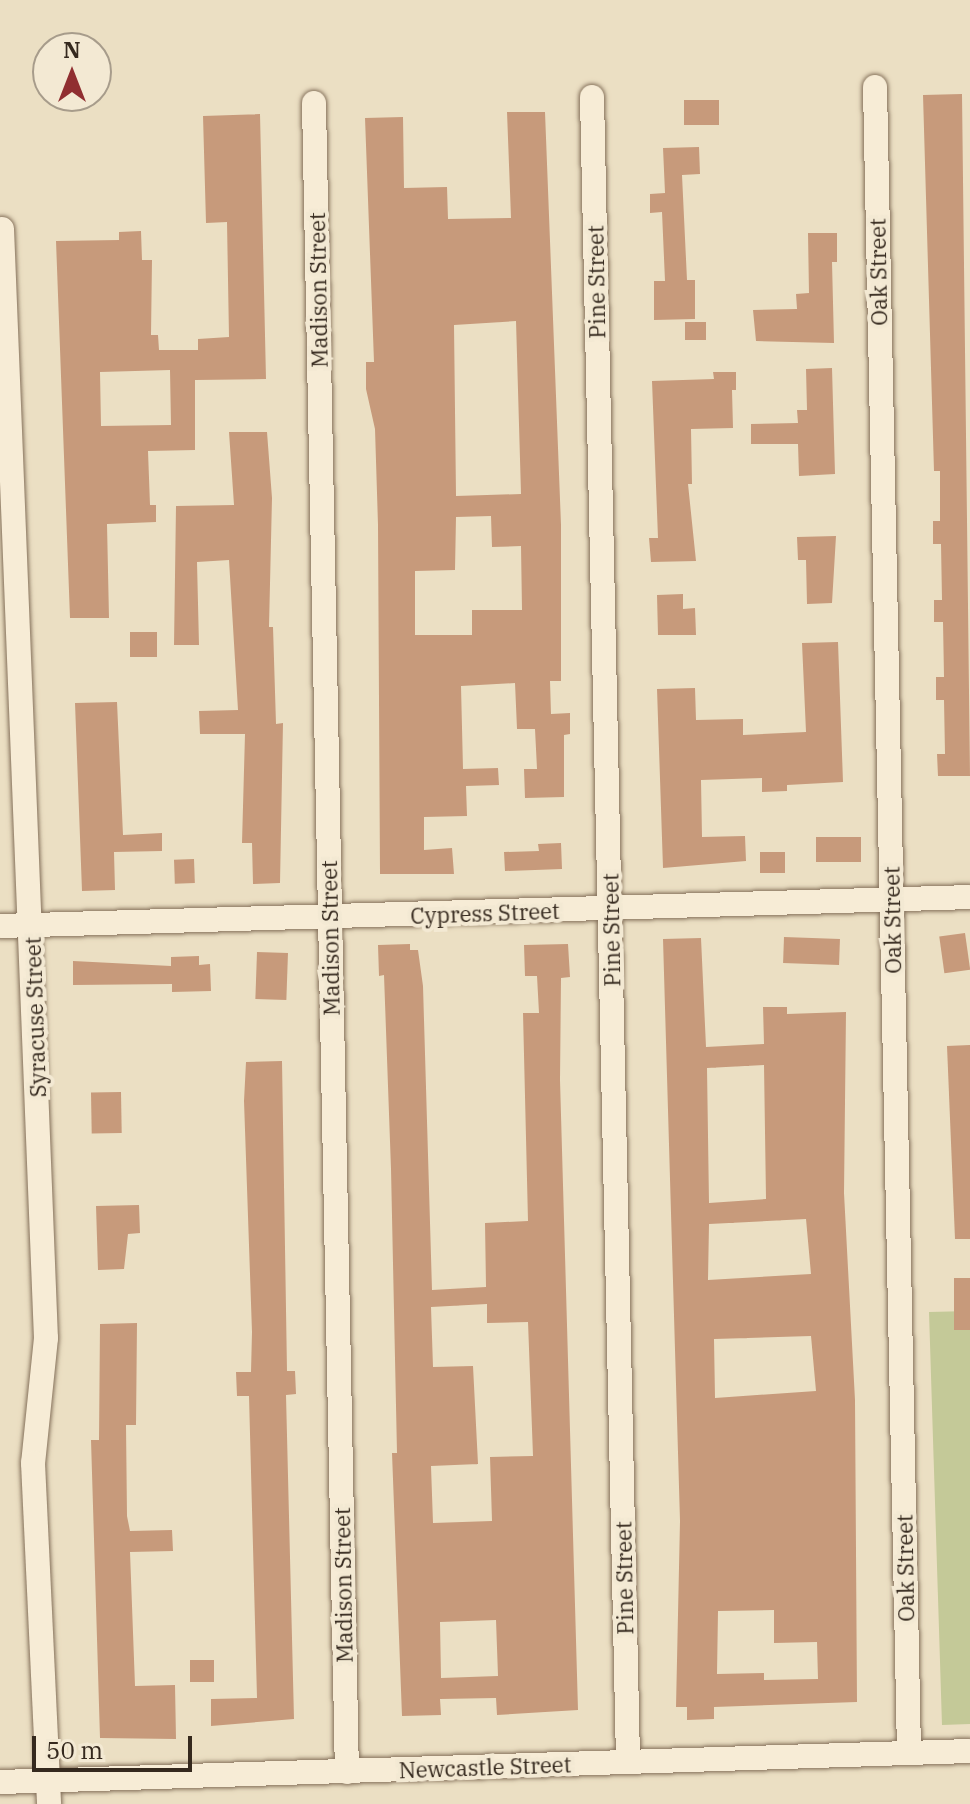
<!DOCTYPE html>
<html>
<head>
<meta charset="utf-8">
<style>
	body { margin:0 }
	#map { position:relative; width:970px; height:1804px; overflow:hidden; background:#ebdfc3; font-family:"IBM Plex Serif",serif }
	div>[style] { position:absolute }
	.green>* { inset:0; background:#c4c998 }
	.building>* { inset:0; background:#c79a7b; transform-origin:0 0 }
	.roads { filter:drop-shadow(0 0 2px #85715b) drop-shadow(0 0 2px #85715b) }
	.street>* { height:24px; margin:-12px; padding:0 12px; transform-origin:12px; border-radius:12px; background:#f7ecd6 }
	span { translate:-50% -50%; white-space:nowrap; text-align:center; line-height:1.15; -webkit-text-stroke:8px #f3e9d3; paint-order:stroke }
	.street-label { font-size:22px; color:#35291e }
	.north { position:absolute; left:32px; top:32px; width:80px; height:80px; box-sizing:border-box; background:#f3e9d3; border:2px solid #a79c8b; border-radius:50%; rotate:0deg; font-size:22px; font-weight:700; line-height:32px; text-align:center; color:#35291e }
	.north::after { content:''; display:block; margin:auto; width:28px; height:36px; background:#902f31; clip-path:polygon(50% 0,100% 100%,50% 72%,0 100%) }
	.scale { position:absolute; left:32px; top:1736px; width:160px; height:36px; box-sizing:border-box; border:4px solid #35291e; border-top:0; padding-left:10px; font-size:24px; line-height:28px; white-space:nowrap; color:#35291e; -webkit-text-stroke:6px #f3e9d3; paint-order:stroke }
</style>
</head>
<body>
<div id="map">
	<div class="green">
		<div style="clip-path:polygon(970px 1311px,970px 1724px,942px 1725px,929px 1312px)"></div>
	</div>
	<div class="building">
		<div style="clip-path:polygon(962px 94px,970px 776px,938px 776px,937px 754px,945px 754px,944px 700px,936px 700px,936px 677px,944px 677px,943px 622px,934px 622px,934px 600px,942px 600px,941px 544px,933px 544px,933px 521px,940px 521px,940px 471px,934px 471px,923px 95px)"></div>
		<div style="left:719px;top:100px;width:25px;height:35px;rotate:90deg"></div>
		<div style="clip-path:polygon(evenodd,507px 112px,545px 112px,561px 525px,561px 681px,550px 681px,551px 714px,570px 713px,570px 734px,564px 735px,564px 797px,525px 798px,524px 769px,537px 769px,535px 729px,517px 729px,515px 683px,461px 686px,463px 769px,498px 768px,499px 785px,466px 786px,467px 816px,424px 817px,424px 850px,452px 848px,454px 874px,380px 874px,378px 525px,375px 429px,366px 389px,366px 362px,374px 362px,365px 118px,403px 117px,404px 188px,447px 187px,448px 219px,511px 218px,507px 112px,516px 321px,521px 494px,456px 496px,454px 325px,516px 321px,507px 112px,491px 516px,492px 547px,521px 546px,522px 610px,472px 610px,472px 635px,415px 635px,415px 571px,455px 570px,456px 517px,491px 516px)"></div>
		<div style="clip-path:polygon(evenodd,260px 114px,266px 379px,195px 380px,195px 450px,148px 451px,150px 505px,156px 505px,156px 522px,107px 524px,109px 618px,70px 618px,56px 241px,119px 240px,119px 232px,141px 231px,142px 260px,152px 260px,151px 335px,158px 335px,159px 350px,198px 350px,198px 339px,229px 337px,227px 222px,206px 223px,203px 116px,260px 114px,170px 370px,171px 425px,101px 426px,100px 372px,170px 370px)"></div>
		<div style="clip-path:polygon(699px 147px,700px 174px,682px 175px,687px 280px,695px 280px,695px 319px,654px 320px,654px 281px,665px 281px,662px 212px,650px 213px,650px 194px,665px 193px,663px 148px)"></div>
		<div style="clip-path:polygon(808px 233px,837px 233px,837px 262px,832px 262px,834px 343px,756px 341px,753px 310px,797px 309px,796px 294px,809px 293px)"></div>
		<div style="left:685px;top:322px;width:21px;height:18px"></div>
		<div style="clip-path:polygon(832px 368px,835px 474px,799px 476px,798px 444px,751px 444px,751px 424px,798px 423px,797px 410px,807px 410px,806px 369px)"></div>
		<div style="clip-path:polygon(713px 372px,736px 372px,736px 390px,732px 390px,733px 428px,691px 429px,692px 484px,688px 484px,696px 561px,651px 562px,649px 538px,658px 538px,652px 381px,714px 379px)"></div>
		<div style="clip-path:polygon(229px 432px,267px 432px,272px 498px,269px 627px,273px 627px,276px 724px,283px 723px,280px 883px,253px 884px,252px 843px,242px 843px,245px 734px,200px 734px,199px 711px,238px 710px,229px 560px,197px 562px,199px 645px,174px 645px,176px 506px,234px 505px)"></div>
		<div style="clip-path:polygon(836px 536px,832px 603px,807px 604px,806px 560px,798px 560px,797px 537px)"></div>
		<div style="clip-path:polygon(683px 594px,683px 609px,695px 608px,696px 635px,658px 635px,657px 595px)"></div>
		<div style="left:157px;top:632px;width:25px;height:27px;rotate:90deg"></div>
		<div style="clip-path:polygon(838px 642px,843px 782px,787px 785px,787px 791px,762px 792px,762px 778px,701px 780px,702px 837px,745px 836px,746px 861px,663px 868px,657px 689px,695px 688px,696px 720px,743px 719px,743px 735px,806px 732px,802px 643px)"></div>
		<div style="clip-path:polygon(117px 702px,123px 835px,162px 833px,162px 851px,114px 852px,115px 890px,82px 891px,75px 703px)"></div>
		<div style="left:861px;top:837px;width:25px;height:45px;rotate:90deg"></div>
		<div style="clip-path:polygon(561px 843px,562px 869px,505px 871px,504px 852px,539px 851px,538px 844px)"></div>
		<div style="left:785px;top:852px;width:21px;height:25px;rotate:90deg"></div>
		<div style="left:194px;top:859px;width:24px;height:20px;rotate:88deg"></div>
		<div style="left:965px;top:933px;width:37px;height:26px;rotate:82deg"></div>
		<div style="left:784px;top:937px;width:56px;height:26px;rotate:2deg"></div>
		<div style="clip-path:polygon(evenodd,701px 938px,706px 1047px,764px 1044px,763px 1007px,787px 1007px,787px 1014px,846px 1012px,844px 1193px,855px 1400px,857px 1702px,714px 1707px,714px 1719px,687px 1720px,687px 1707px,676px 1707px,680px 1521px,663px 939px,701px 938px,764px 1065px,766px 1199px,709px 1203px,707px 1068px,764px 1065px,701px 938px,806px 1219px,811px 1274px,708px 1280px,709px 1224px,806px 1219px,701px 938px,811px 1336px,816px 1391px,715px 1398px,714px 1339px,811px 1336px,701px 938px,774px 1610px,774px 1643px,817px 1642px,818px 1679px,764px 1680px,764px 1673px,717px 1674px,718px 1611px,774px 1610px)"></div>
		<div style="clip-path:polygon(evenodd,410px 944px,410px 950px,418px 950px,423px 986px,432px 1290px,486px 1287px,485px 1223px,528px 1221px,523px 1013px,539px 1013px,537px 976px,525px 976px,524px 945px,568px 944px,570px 977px,561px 978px,560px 1080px,578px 1710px,497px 1715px,496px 1698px,440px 1699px,441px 1715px,402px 1716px,392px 1453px,397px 1453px,391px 1169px,384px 975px,379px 976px,378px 945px,410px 944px,487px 1304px,487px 1323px,528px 1322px,533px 1456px,490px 1457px,492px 1521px,433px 1523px,431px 1466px,478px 1464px,473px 1366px,433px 1367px,431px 1307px,487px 1304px,410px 944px,496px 1620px,498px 1676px,441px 1678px,440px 1622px,496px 1620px)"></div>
		<div style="left:257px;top:952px;width:31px;height:47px;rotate:2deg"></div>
		<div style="clip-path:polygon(199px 956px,199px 965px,210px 964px,211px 991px,172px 992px,172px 984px,73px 985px,73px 961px,171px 966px,171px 957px)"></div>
		<div style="clip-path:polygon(970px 1045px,970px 1239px,955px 1239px,947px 1046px)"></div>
		<div style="clip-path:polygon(282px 1061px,287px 1371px,295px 1371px,296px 1394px,286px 1395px,294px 1719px,211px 1726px,211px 1699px,257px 1698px,249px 1396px,237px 1396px,236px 1372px,251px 1372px,252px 1332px,244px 1101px,246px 1062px)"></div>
		<div style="left:121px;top:1092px;width:41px;height:30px;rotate:89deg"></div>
		<div style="clip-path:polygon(139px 1205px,140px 1233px,128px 1234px,124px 1269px,98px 1270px,96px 1206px)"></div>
		<div style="left:970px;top:1278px;width:52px;height:16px;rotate:90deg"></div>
		<div style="clip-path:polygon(137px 1323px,136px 1425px,126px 1425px,127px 1516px,130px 1531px,172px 1530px,173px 1551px,130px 1552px,135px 1686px,175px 1685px,176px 1739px,100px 1738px,91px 1440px,99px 1440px,100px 1324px)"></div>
		<div style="left:190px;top:1660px;width:24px;height:22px"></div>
	</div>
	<div class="roads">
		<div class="street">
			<div style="left:875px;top:87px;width:1666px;rotate:88.83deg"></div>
			<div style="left:592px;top:97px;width:1665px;rotate:88.76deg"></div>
			<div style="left:314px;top:103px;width:1669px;rotate:88.87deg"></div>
			<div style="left:2px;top:229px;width:1110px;rotate:87.73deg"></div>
			<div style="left:46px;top:1338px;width:126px;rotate:95.9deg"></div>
			<div style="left:33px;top:1463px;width:341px;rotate:87.3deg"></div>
			<div style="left:0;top:926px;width:970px;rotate:-1.71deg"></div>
			<div style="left:0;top:1782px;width:970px;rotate:-1.83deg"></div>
		</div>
	</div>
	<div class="street-label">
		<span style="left:878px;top:272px;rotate:-91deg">Oak Street</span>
		<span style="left:596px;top:282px;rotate:-91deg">Pine Street</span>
		<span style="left:318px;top:290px;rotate:-91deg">Madison Street</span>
		<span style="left:485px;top:913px;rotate:-2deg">Cypress Street</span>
		<span style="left:892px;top:920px;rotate:-91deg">Oak Street</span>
		<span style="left:611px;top:930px;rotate:-91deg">Pine Street</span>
		<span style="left:330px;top:938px;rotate:-91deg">Madison Street</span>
		<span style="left:35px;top:1017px;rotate:-92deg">Syracuse Street</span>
		<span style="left:905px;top:1568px;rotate:-91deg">Oak Street</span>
		<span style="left:624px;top:1578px;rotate:-91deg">Pine Street</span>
		<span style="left:343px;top:1585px;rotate:-91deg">Madison Street</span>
		<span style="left:485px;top:1767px;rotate:-2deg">Newcastle Street</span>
	</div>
	<div class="north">N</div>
	<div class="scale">50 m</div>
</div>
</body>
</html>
